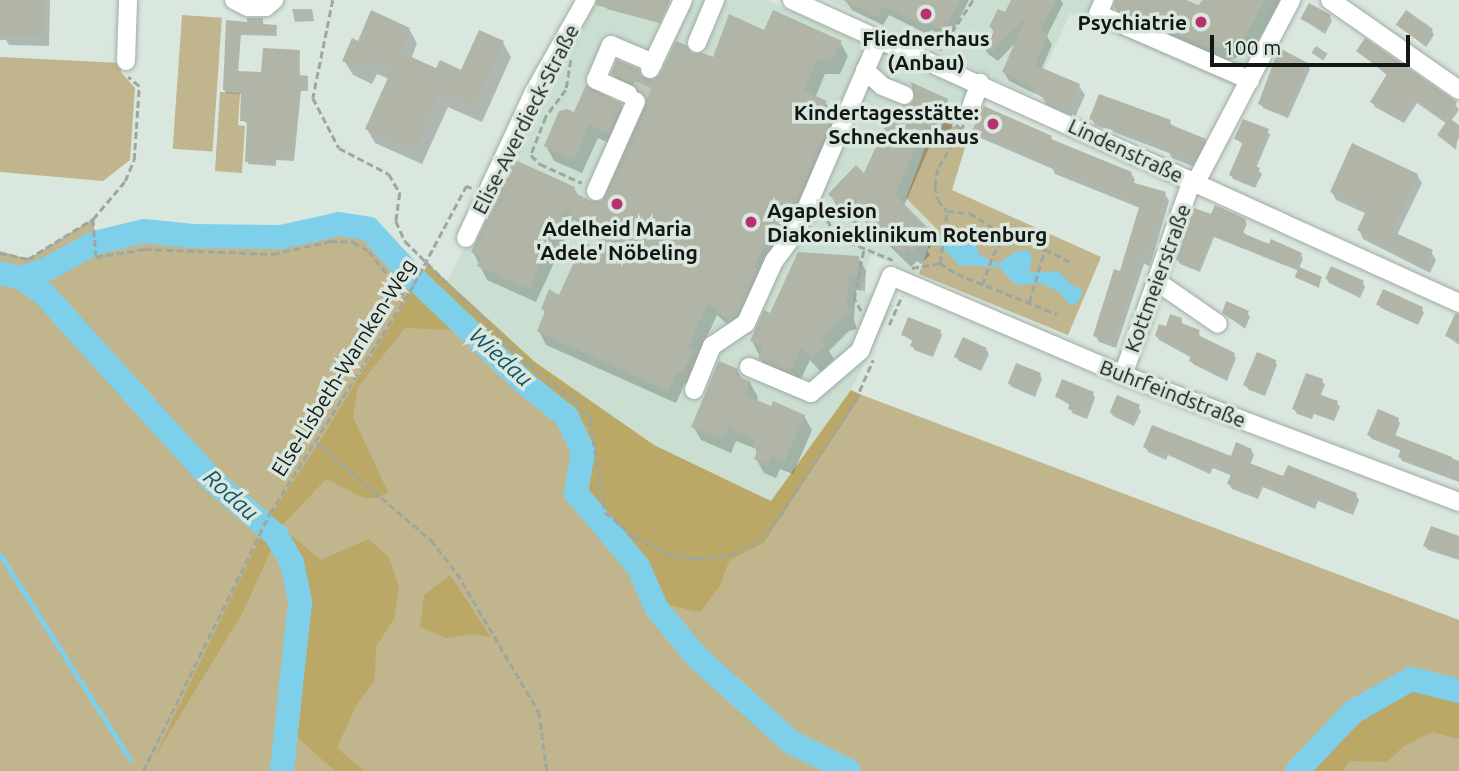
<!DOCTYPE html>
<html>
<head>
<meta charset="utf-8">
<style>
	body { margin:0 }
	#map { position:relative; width:1459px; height:771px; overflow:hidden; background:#dae7de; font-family:Ubuntu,sans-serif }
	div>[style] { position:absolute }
	.built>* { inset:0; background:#cadfd1 }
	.green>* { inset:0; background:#c1b58e; transform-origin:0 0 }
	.forest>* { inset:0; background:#bca866 }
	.water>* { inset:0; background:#7ed0ea }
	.shadow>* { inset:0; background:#0003; transform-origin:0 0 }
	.stream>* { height:4.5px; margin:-2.25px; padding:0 2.25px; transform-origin:2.25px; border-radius:2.25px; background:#7ed0ea }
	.river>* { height:24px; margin:-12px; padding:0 12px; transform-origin:12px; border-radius:12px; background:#7ed0ea }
	.building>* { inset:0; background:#b0b5a8; transform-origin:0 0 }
	.minor-tunnel>* { height:18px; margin-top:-9px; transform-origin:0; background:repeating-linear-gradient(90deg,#bcc8c0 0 18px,transparent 0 27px) }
	.path>* { height:2.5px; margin-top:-1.25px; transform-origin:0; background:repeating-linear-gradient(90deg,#9ca7a0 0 7px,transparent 0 10.5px) }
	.roads { filter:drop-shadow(0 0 2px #a0aca4) drop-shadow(0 0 2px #a0aca4) }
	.minor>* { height:18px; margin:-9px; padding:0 9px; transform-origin:9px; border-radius:9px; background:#fff }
	.dots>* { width:19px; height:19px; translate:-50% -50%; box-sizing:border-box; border:4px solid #dae7de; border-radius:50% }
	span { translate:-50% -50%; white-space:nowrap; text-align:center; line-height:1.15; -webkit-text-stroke:7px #dae7de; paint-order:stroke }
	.poi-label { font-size:21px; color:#131815; font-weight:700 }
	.right { translate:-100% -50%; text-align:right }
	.left { translate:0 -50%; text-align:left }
	.street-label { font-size:21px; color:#131815 }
	.water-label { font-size:23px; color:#115669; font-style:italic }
	.scale { position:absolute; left:1210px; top:35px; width:200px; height:32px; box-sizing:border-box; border:4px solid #131815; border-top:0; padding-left:9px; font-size:21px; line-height:24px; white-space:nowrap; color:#131815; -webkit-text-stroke:5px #dae7de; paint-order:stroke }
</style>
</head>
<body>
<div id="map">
	<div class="built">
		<div style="clip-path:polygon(594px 0,767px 0,982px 96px,952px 190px,1101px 257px,1068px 335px,871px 255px,860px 290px,894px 305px,851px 390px,771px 502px,654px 445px,535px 362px,447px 281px)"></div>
		<div style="clip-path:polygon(826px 0,1281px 0,1233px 86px,1070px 14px,1032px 96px)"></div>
	</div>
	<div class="green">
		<div style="left:182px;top:15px;width:40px;height:134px;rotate:4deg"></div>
		<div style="clip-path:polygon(0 57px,121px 63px,121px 72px,135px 88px,130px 160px,103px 181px,0 172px)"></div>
		<div style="clip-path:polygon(220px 92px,240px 93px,238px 125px,245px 126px,242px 173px,215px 171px)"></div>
		<div style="clip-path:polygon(944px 121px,969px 134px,952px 190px,1101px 257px,1068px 335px,919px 274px,935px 227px,906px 198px,928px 140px,937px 143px)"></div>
		<div style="clip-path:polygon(351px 216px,373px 223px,427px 279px,588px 429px,765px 542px,862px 395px,1459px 620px,1459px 771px,0 771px,0 251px,28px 259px,93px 219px,95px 236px,145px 223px,180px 228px,270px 230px)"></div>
	</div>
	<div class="forest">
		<div style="clip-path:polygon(428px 264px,535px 362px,654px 445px,771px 501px,851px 390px,862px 395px,765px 542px,729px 561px,720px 586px,700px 612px,668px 605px,626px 537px,583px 491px,588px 429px,563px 405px,555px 417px,453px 330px,405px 328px,358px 387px,353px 417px,388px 492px,378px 498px,364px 498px,326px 479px,281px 527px,321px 560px,368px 539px,389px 557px,399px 587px,394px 619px,376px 647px,375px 679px,355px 708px,337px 748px,364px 771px,335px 771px,292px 733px,306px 601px,296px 559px,281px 528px,243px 612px,154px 758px,272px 513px,317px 446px)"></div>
		<div style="clip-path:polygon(450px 575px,491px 637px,474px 634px,446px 638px,420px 627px,424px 595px)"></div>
		<div style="clip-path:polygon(1412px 682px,1459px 696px,1459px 739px,1432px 732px,1404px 746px,1387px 762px,1349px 761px,1343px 771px,1313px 771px,1333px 742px,1359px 714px)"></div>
	</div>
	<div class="water">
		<div style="clip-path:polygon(931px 235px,939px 238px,973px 238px,980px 255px,998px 264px,1013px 253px,1027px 250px,1032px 256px,1029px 273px,1058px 271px,1072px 285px,1083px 290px,1079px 301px,1071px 306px,1059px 292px,1041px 283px,1016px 285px,999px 267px,959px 265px,944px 249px,929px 241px)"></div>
	</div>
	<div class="shadow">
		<div style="clip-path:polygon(0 0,50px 0,49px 46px,9px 45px,6px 40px,0 40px)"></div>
		<div style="clip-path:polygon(609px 0,670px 0,660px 23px,607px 9px)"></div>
		<div style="clip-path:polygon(845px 0,969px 0,949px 39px,931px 30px,929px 35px,889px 15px,883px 25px,852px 10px)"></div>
		<div style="clip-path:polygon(1013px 0,1061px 0,1063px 4px,1047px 36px,1052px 45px,1041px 70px,1079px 86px,1085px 95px,1075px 117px,1047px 105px,1042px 97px,1009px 81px,1004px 72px,1017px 41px,998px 61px,988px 54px,983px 45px,995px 34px,991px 27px,1005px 14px)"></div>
		<div style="clip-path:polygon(1117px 0,1182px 0,1199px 7px,1206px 0,1281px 0,1251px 53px,1220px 63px,1124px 21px,1115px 7px)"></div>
		<div style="clip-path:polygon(292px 9px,312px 9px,314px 21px,295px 22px)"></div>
		<div style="clip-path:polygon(1330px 16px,1332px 21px,1325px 34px,1303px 19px)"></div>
		<div style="clip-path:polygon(262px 20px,264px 25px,276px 27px,277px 36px,241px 35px,238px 73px,263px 74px,299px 52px,300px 77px,308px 81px,308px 91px,301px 91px,294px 161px,276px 160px,276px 166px,248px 164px,248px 124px,242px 120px,243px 94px,226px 93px,224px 90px,227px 22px,248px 24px)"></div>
		<div style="clip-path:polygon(1398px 25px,1432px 31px,1434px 35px,1426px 47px)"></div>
		<div style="clip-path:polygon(409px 29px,417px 43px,411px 59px,437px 70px,462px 72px,503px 43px,511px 57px,482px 122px,448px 107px,422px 164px,375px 143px,367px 129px,389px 79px,377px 74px,372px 84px,353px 75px,344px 60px,359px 43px)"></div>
		<div style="clip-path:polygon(765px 32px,840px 42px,848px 56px,840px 74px,825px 74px,815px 98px,825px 102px,842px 127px,738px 334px,717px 315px,697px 359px,701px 365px,690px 386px,685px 383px,676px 403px,546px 345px,539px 331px,546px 314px,543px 309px,560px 297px,595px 250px,601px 235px,586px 229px,582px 231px,574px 219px,536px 302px,487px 280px,473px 252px,574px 188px,579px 197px,598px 204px,607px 197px,648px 103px,643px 98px,621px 88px,613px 74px,652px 82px,691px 55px,714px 60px)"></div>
		<div style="left:1316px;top:46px;width:14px;height:8px;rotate:34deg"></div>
		<div style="clip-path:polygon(1358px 51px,1455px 104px,1459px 110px,1451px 121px,1459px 127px,1456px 150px,1439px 136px,1447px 124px,1417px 103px,1404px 123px,1375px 107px,1372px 102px,1388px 76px)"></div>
		<div style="clip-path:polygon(1307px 64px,1310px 69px,1288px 118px,1263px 108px,1260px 103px)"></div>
		<div style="clip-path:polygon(947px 101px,955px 115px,947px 144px,933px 138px,904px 206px,927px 229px,935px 243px,927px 250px,930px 255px,921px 264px,917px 261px,911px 267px,861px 218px,855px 225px,838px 208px,830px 194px,864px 176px,895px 122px)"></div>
		<div style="clip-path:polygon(621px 105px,629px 120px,617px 147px,598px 138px,582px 173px,554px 161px,546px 146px,575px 114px)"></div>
		<div style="clip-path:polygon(1091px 118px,1170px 122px,1173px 127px,1205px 140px,1209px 147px,1197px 168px,1172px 158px,1169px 153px,1095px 125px)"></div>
		<div style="clip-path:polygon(974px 130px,1051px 138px,1053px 141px,1131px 173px,1135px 180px,1133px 185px,1165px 194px,1169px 201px,1150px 266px,1144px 264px,1116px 348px,1099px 342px,1095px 335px,1121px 273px,1140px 208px,1055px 174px,1053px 169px,978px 137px)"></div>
		<div style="clip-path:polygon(1267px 131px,1270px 135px,1256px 168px,1262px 174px,1255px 188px,1233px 179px,1231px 175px,1244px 145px,1236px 139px)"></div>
		<div style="clip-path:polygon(1417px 175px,1422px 183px,1397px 235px,1431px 252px,1436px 260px,1430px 273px,1363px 239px,1359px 230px,1367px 214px,1336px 200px,1332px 192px)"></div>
		<div style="clip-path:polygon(1212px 217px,1245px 220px,1247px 224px,1243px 233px,1270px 247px,1301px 255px,1303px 259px,1299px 268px,1321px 278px,1319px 288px,1298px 278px,1299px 271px,1214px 237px,1200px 272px,1180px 264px,1178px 260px)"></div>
		<div style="clip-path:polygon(858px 257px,866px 271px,865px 291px,856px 290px,854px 320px,857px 329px,849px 331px,829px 351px,834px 359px,821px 372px,810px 360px,798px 385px,768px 373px,752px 341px,771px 315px)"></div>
		<div style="clip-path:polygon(1327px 279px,1363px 283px,1365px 287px,1360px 298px,1329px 283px)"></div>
		<div style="clip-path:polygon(1378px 304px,1422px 309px,1424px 313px,1418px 325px,1381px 308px)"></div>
		<div style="clip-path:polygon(1223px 312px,1247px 312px,1250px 317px,1245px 329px)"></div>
		<div style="clip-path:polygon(1181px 319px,1183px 325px,1199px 331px,1200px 338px,1233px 354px,1236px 358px,1227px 381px,1193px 364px,1192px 358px,1159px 340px,1157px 336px)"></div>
		<div style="clip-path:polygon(1459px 326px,1459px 345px,1447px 336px)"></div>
		<div style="clip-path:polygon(940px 331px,942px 335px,933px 357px,914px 350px,914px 342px,903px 335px)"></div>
		<div style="clip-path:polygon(986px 349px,989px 354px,981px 371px,959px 361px,956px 356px)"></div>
		<div style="clip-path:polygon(1275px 361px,1277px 365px,1265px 396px,1249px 390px,1246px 386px)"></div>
		<div style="clip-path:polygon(737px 370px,742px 379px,750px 383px,758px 397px,756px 402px,804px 416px,812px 430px,793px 474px,780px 469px,776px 478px,764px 473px,756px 459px,756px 449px,736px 441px,731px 453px,701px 440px,693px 426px)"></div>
		<div style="clip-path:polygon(1040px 375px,1042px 379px,1035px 397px,1012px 387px,1009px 383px)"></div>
		<div style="clip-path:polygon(1322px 381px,1325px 385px,1320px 397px,1337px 403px,1340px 407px,1334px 421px,1314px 414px,1312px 419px,1297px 414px,1294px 409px)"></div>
		<div style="clip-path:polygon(1093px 394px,1095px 398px,1087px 419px,1072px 413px,1071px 406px,1057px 397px)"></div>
		<div style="clip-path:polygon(1138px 407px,1141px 411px,1134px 426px,1113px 416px,1111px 412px)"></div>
		<div style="clip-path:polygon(1397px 419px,1400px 423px,1395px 437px,1459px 461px,1459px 482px,1402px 461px,1400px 457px,1402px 451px,1372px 439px,1369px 435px)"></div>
		<div style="clip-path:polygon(1145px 446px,1232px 458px,1251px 450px,1254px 455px,1250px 465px,1284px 478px,1356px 495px,1359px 500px,1353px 515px,1318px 501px,1315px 509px,1263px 487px,1258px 499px,1232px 489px,1229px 484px,1232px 476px,1213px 468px,1210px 474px,1168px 455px,1166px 460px,1148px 452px)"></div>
		<div style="clip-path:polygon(1432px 528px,1459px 538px,1459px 560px,1428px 550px,1425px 546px)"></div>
	</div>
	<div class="stream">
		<div style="left:0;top:554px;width:243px;rotate:57.6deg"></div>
	</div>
	<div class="river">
		<div style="left:0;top:273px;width:22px;rotate:13deg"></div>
		<div style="left:21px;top:278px;width:25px;rotate:-18deg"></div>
		<div style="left:45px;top:270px;width:57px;rotate:-28.4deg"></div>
		<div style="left:95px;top:243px;width:50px;rotate:-13.8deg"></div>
		<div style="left:144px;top:231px;width:49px;rotate:5.8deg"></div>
		<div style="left:193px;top:236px;width:88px;rotate:0.7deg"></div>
		<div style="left:281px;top:237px;width:59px;rotate:-12.6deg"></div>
		<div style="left:339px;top:224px;width:30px;rotate:9deg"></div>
		<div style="left:369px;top:229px;width:64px;rotate:47.5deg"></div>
		<div style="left:412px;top:276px;width:157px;rotate:43.5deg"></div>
		<div style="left:526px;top:384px;width:53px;rotate:38.8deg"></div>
		<div style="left:567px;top:417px;width:38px;rotate:65deg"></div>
		<div style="left:583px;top:452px;width:42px;rotate:99.7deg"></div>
		<div style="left:576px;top:493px;width:96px;rotate:49.7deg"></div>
		<div style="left:638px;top:566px;width:47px;rotate:66.2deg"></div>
		<div style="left:657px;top:609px;width:61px;rotate:50.3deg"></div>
		<div style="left:696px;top:656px;width:128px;rotate:42.2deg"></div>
		<div style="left:791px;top:742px;width:65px;rotate:26.6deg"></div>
		<div style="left:21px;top:278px;width:29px;rotate:35deg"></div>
		<div style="left:45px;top:295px;width:251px;rotate:47.9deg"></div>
		<div style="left:213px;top:481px;width:83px;rotate:40.6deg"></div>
		<div style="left:276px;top:535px;width:32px;rotate:60deg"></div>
		<div style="left:292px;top:563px;width:40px;rotate:78deg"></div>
		<div style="left:300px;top:602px;width:170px;rotate:96.1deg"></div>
		<div style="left:1297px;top:771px;width:81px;rotate:-46.5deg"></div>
		<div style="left:1353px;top:712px;width:67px;rotate:-29.6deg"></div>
		<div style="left:1411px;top:679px;width:49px;rotate:14deg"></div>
	</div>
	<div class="building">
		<div style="left:0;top:0;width:45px;height:36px"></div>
		<div style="clip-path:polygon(597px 0,670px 0,660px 23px,596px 5px)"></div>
		<div style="clip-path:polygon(843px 0,960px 0,944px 31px,926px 22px,924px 26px,884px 6px,877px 17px)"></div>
		<div style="clip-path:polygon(1011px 0,1056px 0,1040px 31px,1048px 34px,1035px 65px,1080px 84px,1070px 108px,1040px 96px,1042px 91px,1002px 72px,1026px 17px,992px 52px,980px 45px,996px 30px,989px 27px,998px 9px,1005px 12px)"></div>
		<div style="clip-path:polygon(1115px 0,1186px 0,1198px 5px,1203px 0,1265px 0,1244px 39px,1211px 49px,1113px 7px)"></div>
		<div style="left:1309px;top:3px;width:25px;height:18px;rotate:29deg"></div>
		<div style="clip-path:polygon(371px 10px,410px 28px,400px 52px,436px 68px,440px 60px,461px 70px,479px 30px,504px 41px,474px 108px,440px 93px,414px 151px,365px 129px,391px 71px,369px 61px,364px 70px,342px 61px,352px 38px,358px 41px)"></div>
		<div style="clip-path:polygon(773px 10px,842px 41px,832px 61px,817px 60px,804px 91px,827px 101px,824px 107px,835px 112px,786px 226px,772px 245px,765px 242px,754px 267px,758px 269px,737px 315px,729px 321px,708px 303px,687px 349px,694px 350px,682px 373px,678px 371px,668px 391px,537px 331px,545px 311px,541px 309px,549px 289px,559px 295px,583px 242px,594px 247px,603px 227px,578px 216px,572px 218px,566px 207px,529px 289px,477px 266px,481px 257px,471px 252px,515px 160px,575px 187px,573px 192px,591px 201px,602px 201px,647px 100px,633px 84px,611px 74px,617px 60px,639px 69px,641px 76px,652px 80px,660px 74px,676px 41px,686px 45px,692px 53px,703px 53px,713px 57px,729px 14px,764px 30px)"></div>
		<div style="left:1406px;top:10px;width:33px;height:18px;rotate:35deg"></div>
		<div style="clip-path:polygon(247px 18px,263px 18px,263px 24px,277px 25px,276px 34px,240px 32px,237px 71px,261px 72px,263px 48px,300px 50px,299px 75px,308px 76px,307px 89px,300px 88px,293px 158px,276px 157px,275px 163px,245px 162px,247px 121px,240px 121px,241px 91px,223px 90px,226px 20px,247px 22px)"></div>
		<div style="clip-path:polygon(1365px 38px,1457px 102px,1445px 120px,1413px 98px,1400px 118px,1370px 102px,1387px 74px,1356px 51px)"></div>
		<div style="clip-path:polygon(1279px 48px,1308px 63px,1285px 114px,1258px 104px)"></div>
		<div style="clip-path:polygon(911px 82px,948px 99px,939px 131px,925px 125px,895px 195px,928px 228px,919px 236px,923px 240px,912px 252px,908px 248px,902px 254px,852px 205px,846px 212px,828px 194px,856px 165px,864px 173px,889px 118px,894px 120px,901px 106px,910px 104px,914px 100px)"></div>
		<div style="clip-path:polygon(586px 85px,622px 104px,609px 134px,589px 125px,574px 160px,544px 146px,559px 111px,567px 109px,574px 112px)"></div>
		<div style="clip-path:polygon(1099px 94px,1171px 120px,1169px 124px,1206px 139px,1193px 162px,1166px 151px,1168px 147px,1089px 119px)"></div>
		<div style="clip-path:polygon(984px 106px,1052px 136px,1051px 139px,1132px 172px,1128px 181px,1166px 192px,1146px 260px,1140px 258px,1113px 342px,1093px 336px,1114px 269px,1120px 271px,1140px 204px,1049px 167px,1050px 164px,972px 130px)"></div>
		<div style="clip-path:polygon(1449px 118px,1459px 125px,1459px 138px,1454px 147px,1437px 135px)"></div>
		<div style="clip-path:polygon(1243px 119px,1269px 129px,1253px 165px,1260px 168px,1253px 185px,1229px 175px,1243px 142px,1234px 139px)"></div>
		<div style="clip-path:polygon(1352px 143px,1418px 174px,1391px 231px,1433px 250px,1425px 266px,1357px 230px,1367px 209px,1330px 192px)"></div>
		<div style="clip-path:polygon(1215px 205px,1246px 219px,1241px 229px,1245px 234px,1269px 244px,1271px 239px,1302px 253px,1295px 268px,1212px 235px,1198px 269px,1176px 260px,1194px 208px,1211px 214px)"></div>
		<div style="clip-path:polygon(798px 252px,859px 256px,858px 277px,849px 277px,847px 305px,850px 314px,841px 318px,821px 338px,827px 344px,812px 359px,801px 348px,790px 372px,758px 359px,764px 347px,750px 341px,764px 310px,770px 313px)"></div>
		<div style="left:1331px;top:266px;width:36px;height:14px;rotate:24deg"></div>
		<div style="left:1299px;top:267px;width:25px;height:11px;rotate:23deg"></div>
		<div style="left:1383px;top:289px;width:44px;height:17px;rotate:24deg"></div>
		<div style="clip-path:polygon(1226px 301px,1249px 311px,1242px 326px,1222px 313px)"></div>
		<div style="clip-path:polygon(1170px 314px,1182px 318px,1181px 323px,1200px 330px,1198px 335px,1235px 353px,1225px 378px,1189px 361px,1191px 355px,1155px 336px,1159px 324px,1166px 326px)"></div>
		<div style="clip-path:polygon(1455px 314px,1459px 314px,1459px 342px,1445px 336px)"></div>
		<div style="clip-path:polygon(908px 317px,941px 330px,931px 355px,910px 346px,913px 339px,901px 335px)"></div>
		<div style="left:963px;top:337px;width:26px;height:22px;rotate:25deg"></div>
		<div style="left:1257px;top:352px;width:21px;height:36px;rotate:23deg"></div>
		<div style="clip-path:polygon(719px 361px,738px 369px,736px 375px,751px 382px,745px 395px,771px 406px,773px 401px,805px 415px,785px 461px,772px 456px,768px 465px,754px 459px,758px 449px,752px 447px,755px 440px,728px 428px,723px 440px,691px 427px)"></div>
		<div style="left:1016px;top:363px;width:27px;height:22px;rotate:22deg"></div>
		<div style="clip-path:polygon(1306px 373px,1323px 379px,1318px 394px,1338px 401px,1332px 418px,1312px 411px,1310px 416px,1292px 409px)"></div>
		<div style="clip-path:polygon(1062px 379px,1094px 392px,1085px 416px,1068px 409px,1070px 403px,1055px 397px)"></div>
		<div style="left:1117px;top:395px;width:25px;height:19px;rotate:23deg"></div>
		<div style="clip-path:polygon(1378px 409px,1399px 418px,1392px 434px,1452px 457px,1446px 474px,1398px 457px,1401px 448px,1367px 435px)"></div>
		<div style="clip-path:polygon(1152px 425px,1231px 456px,1236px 442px,1252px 449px,1247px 462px,1283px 476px,1288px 465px,1357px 493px,1350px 511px,1316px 497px,1312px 505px,1260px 483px,1255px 495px,1227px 484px,1232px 472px,1210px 463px,1207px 470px,1165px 451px,1163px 455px,1143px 447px)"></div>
		<div style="clip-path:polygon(1431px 526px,1459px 536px,1456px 558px,1423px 546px)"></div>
	</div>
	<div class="minor-tunnel">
		<div style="left:636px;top:101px;width:35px;rotate:-66deg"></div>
	</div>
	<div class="path">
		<div style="left:333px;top:0;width:100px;rotate:101.5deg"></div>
		<div style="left:313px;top:98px;width:56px;rotate:62.5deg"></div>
		<div style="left:339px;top:148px;width:56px;rotate:27.5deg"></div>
		<div style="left:389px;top:174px;width:22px;rotate:60deg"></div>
		<div style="left:400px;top:193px;width:28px;rotate:98deg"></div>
		<div style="left:396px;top:221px;width:22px;rotate:66deg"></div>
		<div style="left:405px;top:241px;width:175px;rotate:44.8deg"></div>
		<div style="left:529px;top:364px;width:60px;rotate:38.2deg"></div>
		<div style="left:576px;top:401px;width:23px;rotate:52deg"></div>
		<div style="left:590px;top:419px;width:94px;rotate:80.8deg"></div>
		<div style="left:605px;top:512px;width:38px;rotate:40deg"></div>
		<div style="left:634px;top:536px;width:38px;rotate:28deg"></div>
		<div style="left:668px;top:554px;width:29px;rotate:10deg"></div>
		<div style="left:697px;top:559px;width:33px;rotate:-7deg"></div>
		<div style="left:730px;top:555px;width:33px;rotate:-27deg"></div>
		<div style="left:759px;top:540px;width:30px;rotate:-49deg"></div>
		<div style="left:779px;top:517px;width:139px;rotate:-56.8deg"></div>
		<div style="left:855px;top:401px;width:45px;rotate:-66.3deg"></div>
		<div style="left:940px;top:50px;width:60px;rotate:-56.6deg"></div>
		<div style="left:571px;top:60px;width:30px;rotate:99deg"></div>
		<div style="left:566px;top:90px;width:34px;rotate:127deg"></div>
		<div style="left:546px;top:117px;width:41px;rotate:111.5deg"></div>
		<div style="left:531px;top:155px;width:13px;rotate:45deg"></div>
		<div style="left:540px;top:164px;width:46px;rotate:24.3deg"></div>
		<div style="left:956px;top:105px;width:6px;rotate:171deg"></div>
		<div style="left:950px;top:106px;width:12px;rotate:99deg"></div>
		<div style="left:948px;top:118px;width:17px;rotate:40deg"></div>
		<div style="left:964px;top:125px;width:51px;rotate:120.6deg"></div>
		<div style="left:938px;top:169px;width:17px;rotate:100deg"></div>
		<div style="left:935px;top:186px;width:14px;rotate:78deg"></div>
		<div style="left:938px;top:200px;width:14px;rotate:51deg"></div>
		<div style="left:947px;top:211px;width:23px;rotate:5deg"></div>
		<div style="left:970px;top:213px;width:41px;rotate:32.2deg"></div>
		<div style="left:1005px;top:235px;width:42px;rotate:19.3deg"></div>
		<div style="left:1045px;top:249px;width:30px;rotate:27deg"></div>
		<div style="left:821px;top:211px;width:32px;rotate:56deg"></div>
		<div style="left:839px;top:238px;width:58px;rotate:22.2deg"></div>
		<div style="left:93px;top:219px;width:38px;rotate:85deg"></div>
		<div style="left:96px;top:257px;width:50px;rotate:-9.3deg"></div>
		<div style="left:145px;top:249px;width:128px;rotate:2.2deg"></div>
		<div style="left:273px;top:254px;width:58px;rotate:-12.8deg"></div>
		<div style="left:330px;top:241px;width:23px;rotate:2deg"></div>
		<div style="left:353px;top:242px;width:18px;rotate:29deg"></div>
		<div style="left:369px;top:251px;width:56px;rotate:51.5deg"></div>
		<div style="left:0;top:253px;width:29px;rotate:12deg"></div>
		<div style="left:28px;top:259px;width:76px;rotate:-31.6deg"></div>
		<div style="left:93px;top:219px;width:50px;rotate:-49.9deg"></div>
		<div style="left:125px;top:181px;width:23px;rotate:-67deg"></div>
		<div style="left:134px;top:160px;width:74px;rotate:-86.1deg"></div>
		<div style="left:139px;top:86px;width:14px;rotate:-141deg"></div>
		<div style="left:940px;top:263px;width:20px;rotate:33deg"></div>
		<div style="left:957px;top:274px;width:108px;rotate:21.8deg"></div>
		<div style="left:940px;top:263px;width:52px;rotate:-82.3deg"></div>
		<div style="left:912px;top:268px;width:28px;rotate:-10deg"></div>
		<div style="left:982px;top:285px;width:32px;rotate:-70deg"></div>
		<div style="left:993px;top:255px;width:23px;rotate:-59deg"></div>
		<div style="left:1029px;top:302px;width:55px;rotate:-73.2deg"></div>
		<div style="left:861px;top:311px;width:14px;rotate:-120deg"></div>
		<div style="left:854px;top:299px;width:52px;rotate:-78.9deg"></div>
		<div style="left:889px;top:325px;width:32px;rotate:-66deg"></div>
		<div style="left:317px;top:443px;width:150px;rotate:40.4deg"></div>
		<div style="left:431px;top:540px;width:42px;rotate:51.8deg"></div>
		<div style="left:457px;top:573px;width:161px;rotate:59.5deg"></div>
		<div style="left:539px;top:712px;width:60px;rotate:82.3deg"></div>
		<div style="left:143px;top:771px;width:288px;rotate:-63.8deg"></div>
		<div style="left:270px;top:513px;width:271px;rotate:-57.8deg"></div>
		<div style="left:414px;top:284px;width:111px;rotate:-62deg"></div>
		<div style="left:466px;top:186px;width:6px;rotate:18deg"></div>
	</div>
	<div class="roads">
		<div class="minor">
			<div style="left:234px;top:0;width:16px;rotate:27deg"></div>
			<div style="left:248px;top:7px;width:18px"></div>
			<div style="left:266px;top:7px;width:11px;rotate:-41deg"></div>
			<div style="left:792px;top:0;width:733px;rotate:24.43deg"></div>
			<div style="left:1104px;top:0;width:15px;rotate:113deg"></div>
			<div style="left:1098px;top:14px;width:166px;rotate:23.5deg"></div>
			<div style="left:1330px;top:0;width:157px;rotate:34.9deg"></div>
			<div style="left:697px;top:43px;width:47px;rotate:-67.3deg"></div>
			<div style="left:126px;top:61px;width:61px;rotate:-88.1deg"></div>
			<div style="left:650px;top:69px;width:76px;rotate:-64.4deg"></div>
			<div style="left:865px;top:70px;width:23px;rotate:43deg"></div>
			<div style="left:882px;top:86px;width:24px;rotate:22deg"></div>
			<div style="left:628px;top:94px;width:35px;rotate:-156deg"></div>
			<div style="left:596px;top:80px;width:38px;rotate:-67deg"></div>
			<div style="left:611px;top:45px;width:46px;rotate:23.2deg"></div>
			<div style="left:970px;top:110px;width:29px;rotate:-70deg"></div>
			<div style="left:1196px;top:182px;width:205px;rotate:-62.4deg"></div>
			<div style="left:596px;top:191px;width:98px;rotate:-66deg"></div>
			<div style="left:466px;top:238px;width:161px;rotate:-65deg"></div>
			<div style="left:534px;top:92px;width:106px;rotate:-60.5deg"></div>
			<div style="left:1156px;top:281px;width:75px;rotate:34.7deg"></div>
			<div style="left:749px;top:367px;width:67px;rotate:22.8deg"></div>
			<div style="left:811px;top:393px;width:65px;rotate:-40.6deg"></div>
			<div style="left:860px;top:351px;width:81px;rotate:-67.5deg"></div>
			<div style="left:891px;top:276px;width:252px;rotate:23.1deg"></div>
			<div style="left:1123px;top:375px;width:359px;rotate:20.7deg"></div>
			<div style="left:1123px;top:375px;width:207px;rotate:-70.5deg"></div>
			<div style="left:694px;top:390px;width:48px;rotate:-67.8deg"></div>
			<div style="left:712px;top:346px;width:41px;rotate:-34.1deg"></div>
			<div style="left:746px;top:323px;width:68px;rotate:-65.7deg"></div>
			<div style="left:774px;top:261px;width:39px;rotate:-53deg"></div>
			<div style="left:797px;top:230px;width:208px;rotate:-66.8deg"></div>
		</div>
	</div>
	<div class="dots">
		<div style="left:926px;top:14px;background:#b8306f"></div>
		<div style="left:1201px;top:22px;background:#b8306f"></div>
		<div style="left:993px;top:124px;background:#b8306f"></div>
		<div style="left:617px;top:204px;background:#b8306f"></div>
		<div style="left:751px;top:222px;background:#b8306f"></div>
	</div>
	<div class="poi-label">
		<span class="right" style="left:1187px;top:22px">Psychiatrie</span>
		<span style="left:926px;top:50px">Fliednerhaus<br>(Anbau)</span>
		<span class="right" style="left:979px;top:124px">Kindertagesstätte:<br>Schneckenhaus</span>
		<span class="left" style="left:767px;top:222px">Agaplesion<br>Diakonieklinikum Rotenburg</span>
		<span style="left:617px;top:240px">Adelheid Maria<br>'Adele' Nöbeling</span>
	</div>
	<div class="street-label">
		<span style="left:525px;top:119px;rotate:-63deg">Elise-Averdieck-Straße</span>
		<span style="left:1126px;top:150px;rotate:25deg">Lindenstraße</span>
		<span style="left:1157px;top:278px;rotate:-70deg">Kottmeierstraße</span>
		<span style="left:343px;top:367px;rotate:-58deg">Else-Lisbeth-Warnken-Weg</span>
		<span style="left:1173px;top:393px;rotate:21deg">Buhrfeindstraße</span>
	</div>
	<div class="water-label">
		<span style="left:501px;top:357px;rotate:42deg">Wiedau</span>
		<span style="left:231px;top:495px;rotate:42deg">Rodau</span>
	</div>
	<div class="scale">100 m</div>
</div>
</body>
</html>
